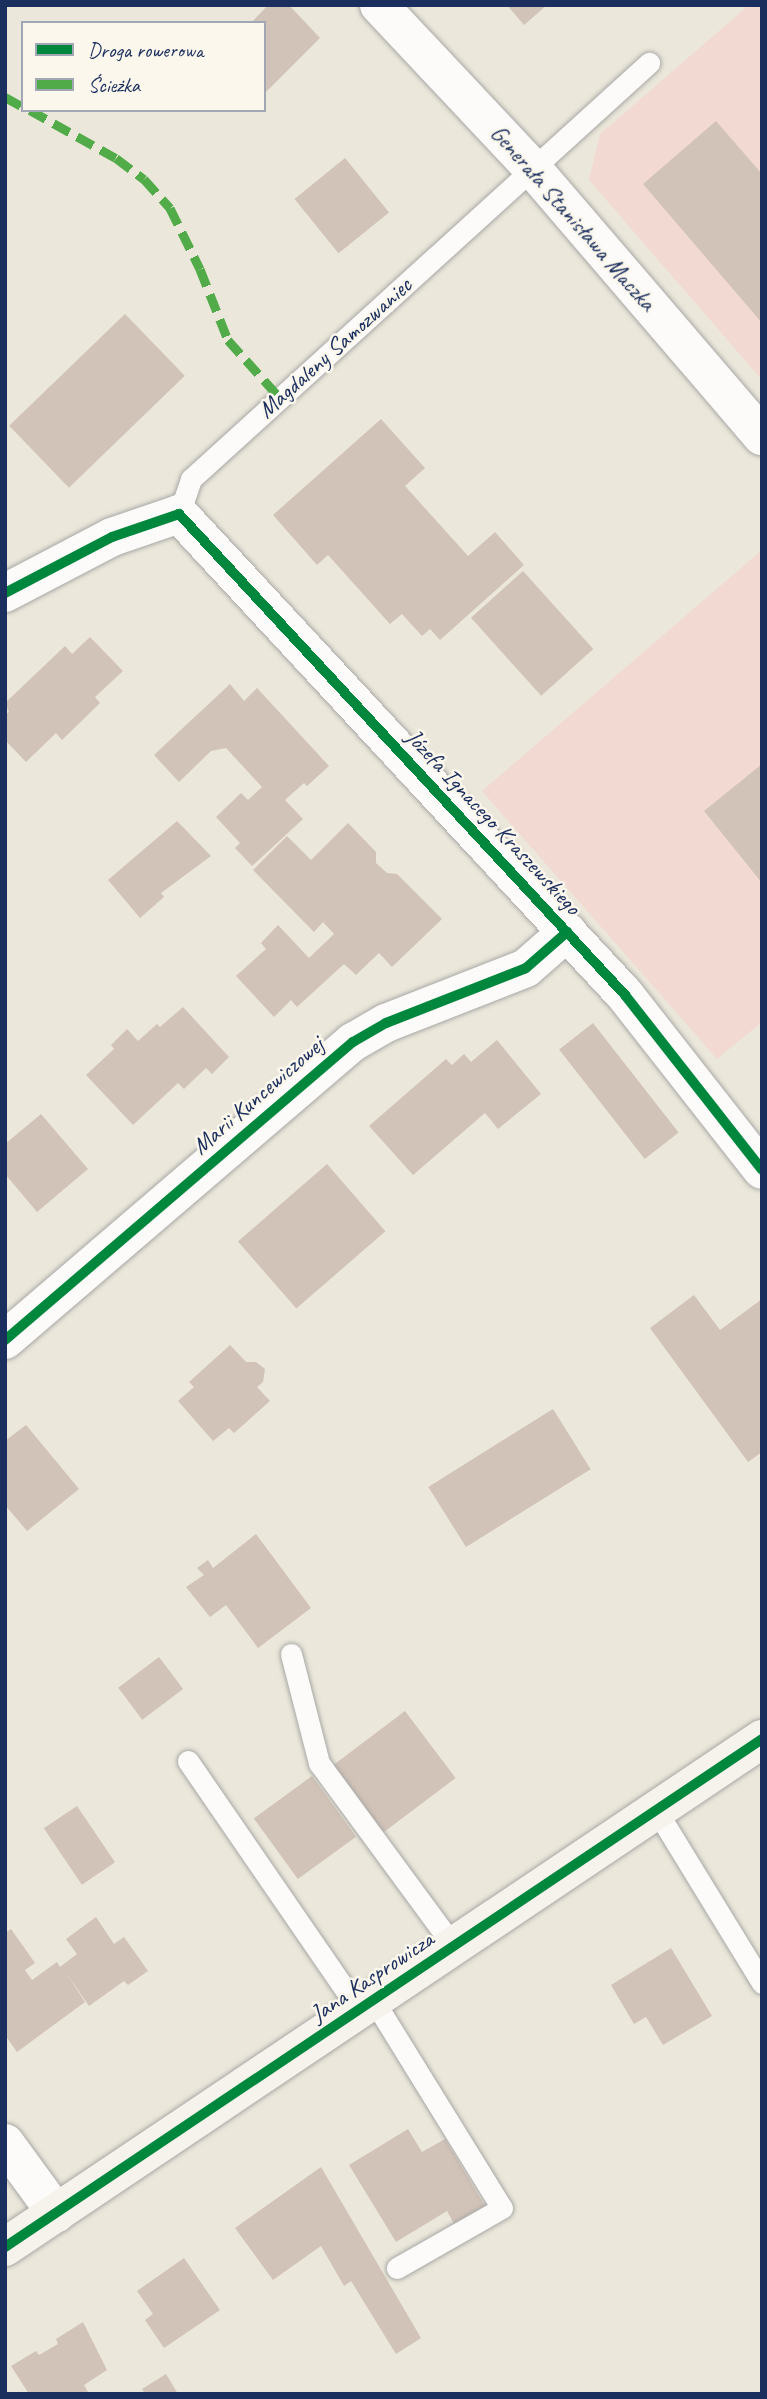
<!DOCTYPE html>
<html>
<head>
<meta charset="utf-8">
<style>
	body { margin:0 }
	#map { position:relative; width:767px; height:2399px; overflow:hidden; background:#ebe7da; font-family:Caveat,sans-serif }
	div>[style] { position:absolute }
	.built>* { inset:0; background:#f2dad3 }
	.building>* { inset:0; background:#d2c3b8; transform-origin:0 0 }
	.roads { filter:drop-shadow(0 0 2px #a8a8a6) drop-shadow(0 0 2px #a8a8a6) }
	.lane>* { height:21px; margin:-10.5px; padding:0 10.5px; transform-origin:10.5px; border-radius:10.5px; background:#fcfbf9 }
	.street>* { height:38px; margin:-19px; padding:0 19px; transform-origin:19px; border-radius:19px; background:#fcfbf9 }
	.secondary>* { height:38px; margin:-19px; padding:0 19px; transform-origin:19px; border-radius:19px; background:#f6f2ec }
	.quiet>* { height:9px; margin-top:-4.5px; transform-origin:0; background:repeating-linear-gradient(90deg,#52ab49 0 18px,transparent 0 27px) }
	.cycleway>* { height:10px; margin:-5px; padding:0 5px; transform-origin:5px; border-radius:5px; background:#00873e }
	span { translate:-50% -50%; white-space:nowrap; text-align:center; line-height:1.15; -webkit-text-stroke:5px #fbf7ec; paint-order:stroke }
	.street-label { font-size:24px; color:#1b2f5e }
	.frame { position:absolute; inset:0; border:7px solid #1b2f5e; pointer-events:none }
	.legend { position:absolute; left:21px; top:21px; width:245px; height:91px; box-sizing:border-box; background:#fbf7ec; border:2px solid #a1a7b3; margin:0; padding:9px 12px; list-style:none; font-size:21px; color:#1b2f5e }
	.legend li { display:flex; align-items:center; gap:14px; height:35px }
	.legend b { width:35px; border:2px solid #a1a7b3 }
</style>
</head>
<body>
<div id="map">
	<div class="built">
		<div style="clip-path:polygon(749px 5px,762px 5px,762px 380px,589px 180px,600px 134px)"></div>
		<div style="clip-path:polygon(762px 550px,762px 1022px,717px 1059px,482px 791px)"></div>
	</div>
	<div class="building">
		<div style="clip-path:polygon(268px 5px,289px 5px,320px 38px,264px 94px,264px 23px,251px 23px)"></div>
		<div style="clip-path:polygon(507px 5px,547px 5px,524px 25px)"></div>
		<div style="clip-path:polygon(716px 121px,762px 174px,762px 323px,643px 184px)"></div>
		<div style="left:345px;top:158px;width:70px;height:65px;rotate:51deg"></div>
		<div style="left:125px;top:314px;width:86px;height:161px;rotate:46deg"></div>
		<div style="clip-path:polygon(381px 419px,425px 468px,405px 486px,468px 556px,495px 532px,524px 565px,440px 640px,430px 629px,422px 636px,402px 614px,390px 624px,328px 555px,317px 565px,273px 515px)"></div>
		<div style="left:523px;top:571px;width:105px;height:70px;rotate:48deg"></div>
		<div style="clip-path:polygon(90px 637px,123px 671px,95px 697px,100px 703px,62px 740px,56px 733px,26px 762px,5px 740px,5px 715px,9px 712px,5px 703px,65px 646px,72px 654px)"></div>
		<div style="clip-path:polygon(230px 684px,244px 701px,257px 688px,329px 766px,307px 786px,304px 783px,285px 800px,303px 819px,252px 866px,235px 848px,240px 843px,216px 817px,241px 793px,248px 800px,262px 787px,226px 748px,211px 751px,179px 782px,154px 755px)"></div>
		<div style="clip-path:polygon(762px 764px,762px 883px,704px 811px)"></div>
		<div style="clip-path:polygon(177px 821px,211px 856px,161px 893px,164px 897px,140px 918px,108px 880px)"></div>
		<div style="clip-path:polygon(348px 823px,376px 852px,376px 863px,387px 873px,397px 874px,442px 919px,392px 967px,379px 953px,356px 975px,344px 964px,297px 1007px,291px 1000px,274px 1017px,236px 976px,266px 949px,261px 943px,278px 925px,309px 958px,334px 934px,323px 922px,314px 932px,253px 870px,287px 836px,311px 860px)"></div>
		<div style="clip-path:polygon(183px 1007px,229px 1057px,212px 1074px,206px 1068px,184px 1089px,178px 1083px,133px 1125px,86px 1075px,114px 1049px,111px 1045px,127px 1029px,138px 1041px,157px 1024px,160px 1027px)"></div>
		<div style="left:593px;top:1023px;width:139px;height:43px;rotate:52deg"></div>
		<div style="clip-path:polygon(497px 1040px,541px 1094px,498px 1129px,485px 1113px,413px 1175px,369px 1126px,446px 1059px,452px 1065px,464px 1054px,471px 1062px)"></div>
		<div style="clip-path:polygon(41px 1114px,88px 1169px,37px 1212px,5px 1174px,5px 1144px)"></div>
		<div style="left:327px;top:1164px;width:89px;height:118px;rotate:49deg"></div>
		<div style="clip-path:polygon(694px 1295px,720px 1330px,762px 1299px,762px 1452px,748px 1462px,650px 1328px)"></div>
		<div style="clip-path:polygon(230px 1345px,246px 1362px,256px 1362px,265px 1369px,263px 1382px,257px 1387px,270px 1401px,234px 1433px,229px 1428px,213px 1441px,178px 1401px,194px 1387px,189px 1382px)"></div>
		<div style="left:553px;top:1409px;width:71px;height:147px;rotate:58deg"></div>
		<div style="clip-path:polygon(26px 1425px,79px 1489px,27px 1531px,5px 1505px,5px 1441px)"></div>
		<div style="clip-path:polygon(256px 1534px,311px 1608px,258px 1648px,226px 1605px,210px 1617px,186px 1587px,204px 1575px,197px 1568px,208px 1560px,213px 1568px)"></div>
		<div style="left:159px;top:1657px;width:40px;height:51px;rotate:53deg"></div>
		<div style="left:405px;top:1711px;width:84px;height:90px;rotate:53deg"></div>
		<div style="left:312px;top:1776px;width:75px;height:72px;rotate:54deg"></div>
		<div style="left:77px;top:1806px;width:68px;height:40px;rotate:56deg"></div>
		<div style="clip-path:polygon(96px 1917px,114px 1944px,124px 1937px,148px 1971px,128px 1985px,124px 1981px,89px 2006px,65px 1971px,85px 2002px,17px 2052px,5px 2035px,5px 1933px,11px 1929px,35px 1963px,25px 1970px,32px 1980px,57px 1962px,60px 1967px,77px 1954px,66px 1939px)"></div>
		<div style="clip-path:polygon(671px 1948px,712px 2016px,663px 2045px,646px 2017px,634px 2024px,611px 1985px)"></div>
		<div style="clip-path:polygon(408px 2129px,422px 2152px,445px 2139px,485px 2206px,454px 2224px,447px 2211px,396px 2242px,349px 2165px)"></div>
		<div style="clip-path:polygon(321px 2167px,421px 2338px,396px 2354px,351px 2281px,344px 2286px,321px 2246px,273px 2280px,235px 2228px)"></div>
		<div style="clip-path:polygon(184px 2258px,220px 2310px,164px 2348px,145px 2320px,153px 2314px,137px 2291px)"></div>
		<div style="clip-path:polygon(83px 2322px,107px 2370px,84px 2385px,89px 2394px,29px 2394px,11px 2366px,36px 2351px,39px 2355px,58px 2344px,56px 2339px)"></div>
		<div style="clip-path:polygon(166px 2374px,178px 2394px,145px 2394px,142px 2389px)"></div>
	</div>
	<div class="roads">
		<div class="lane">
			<div style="left:179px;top:514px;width:37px;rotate:-71deg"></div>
			<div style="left:191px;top:479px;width:619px;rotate:-42.25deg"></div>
			<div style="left:291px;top:1654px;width:113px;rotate:75.6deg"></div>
			<div style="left:319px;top:1763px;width:228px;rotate:53.7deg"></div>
			<div style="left:188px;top:1761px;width:303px;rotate:55.5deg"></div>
			<div style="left:656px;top:1810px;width:203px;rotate:58.5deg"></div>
			<div style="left:374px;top:2001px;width:243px;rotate:58.3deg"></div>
			<div style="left:502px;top:2208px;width:121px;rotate:150.3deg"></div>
		</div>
		<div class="street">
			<div style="left:379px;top:5px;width:225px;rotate:46.8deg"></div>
			<div style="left:533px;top:169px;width:352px;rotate:49.4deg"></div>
			<div style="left:5px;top:593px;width:121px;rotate:-27.6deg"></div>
			<div style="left:112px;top:537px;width:71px;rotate:-18.9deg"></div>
			<div style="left:179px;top:514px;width:656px;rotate:47.16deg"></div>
			<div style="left:625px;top:995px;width:222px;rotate:51.9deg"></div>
			<div style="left:5px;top:1340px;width:458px;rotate:-40.6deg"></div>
			<div style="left:353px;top:1042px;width:38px;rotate:-30deg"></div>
			<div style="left:386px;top:1023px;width:150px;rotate:-21.4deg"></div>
			<div style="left:526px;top:968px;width:55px;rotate:-41.3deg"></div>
			<div style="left:5px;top:2143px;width:87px;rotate:53.9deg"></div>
		</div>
		<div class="secondary">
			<div style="left:5px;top:2247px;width:912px;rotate:-33.86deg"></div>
		</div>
	</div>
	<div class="quiet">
		<div style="left:5px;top:97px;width:21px;rotate:29deg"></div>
		<div style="left:30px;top:110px;width:98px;rotate:29.2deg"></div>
		<div style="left:116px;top:158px;width:35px;rotate:37deg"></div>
		<div style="left:144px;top:179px;width:39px;rotate:48deg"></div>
		<div style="left:170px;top:208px;width:68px;rotate:63.8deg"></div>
		<div style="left:200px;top:269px;width:76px;rotate:68.5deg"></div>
		<div style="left:228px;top:340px;width:78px;rotate:48.1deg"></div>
	</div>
	<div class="cycleway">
		<div style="left:5px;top:593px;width:121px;rotate:-27.6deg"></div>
		<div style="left:112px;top:537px;width:71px;rotate:-18.9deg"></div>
		<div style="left:179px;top:514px;width:656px;rotate:47.16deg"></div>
		<div style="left:625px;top:995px;width:222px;rotate:51.9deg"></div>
		<div style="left:5px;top:1340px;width:458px;rotate:-40.6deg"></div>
		<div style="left:353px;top:1042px;width:38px;rotate:-30deg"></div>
		<div style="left:386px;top:1023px;width:150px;rotate:-21.4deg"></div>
		<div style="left:526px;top:968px;width:55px;rotate:-41.3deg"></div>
		<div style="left:5px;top:2247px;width:912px;rotate:-33.86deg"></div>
	</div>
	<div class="street-label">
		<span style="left:573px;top:218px;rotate:49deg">Generała Stanisława Maczka</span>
		<span style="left:335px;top:348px;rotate:-42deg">Magdaleny Samozwaniec</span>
		<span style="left:493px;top:822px;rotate:47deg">Józefa Ignacego Kraszewskiego</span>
		<span style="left:258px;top:1096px;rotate:-41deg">Marii Kuncewiczowej</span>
		<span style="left:372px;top:1977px;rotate:-34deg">Jana Kasprowicza</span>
	</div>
	<div class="frame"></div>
	<ul class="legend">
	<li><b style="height:9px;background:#00873e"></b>Droga rowerowa</li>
	<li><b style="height:9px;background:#52ab49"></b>Ścieżka</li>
	</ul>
</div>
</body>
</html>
